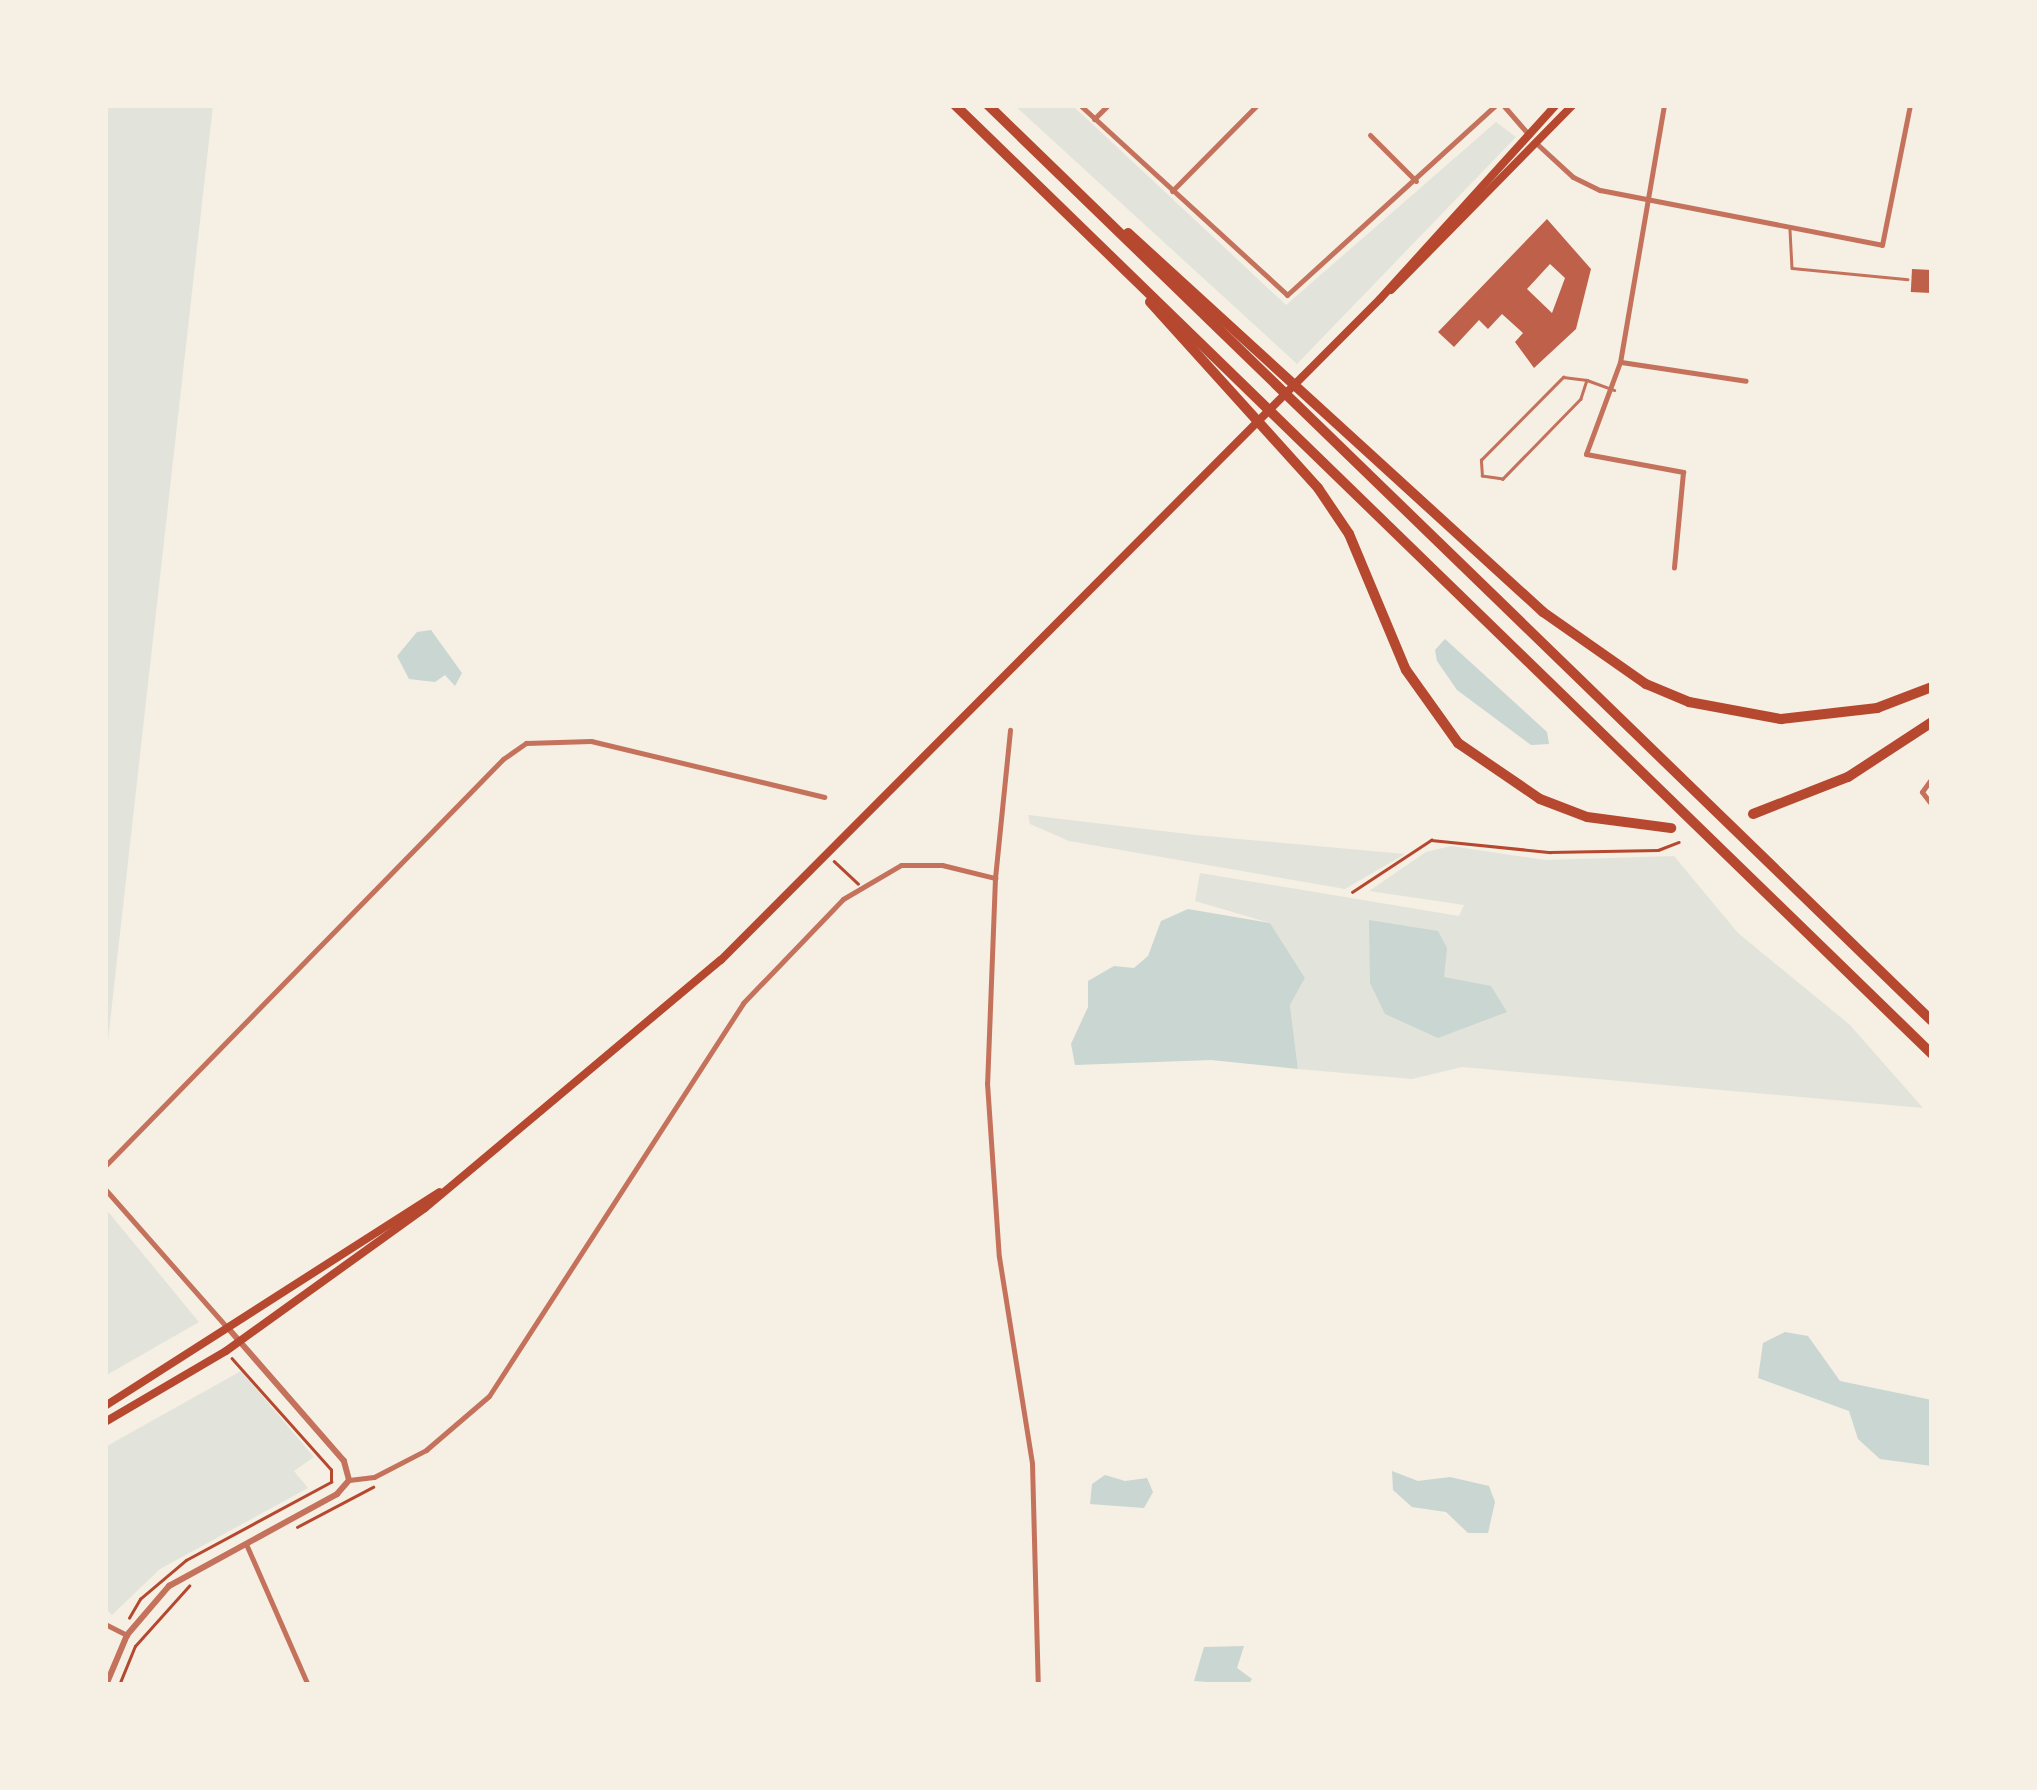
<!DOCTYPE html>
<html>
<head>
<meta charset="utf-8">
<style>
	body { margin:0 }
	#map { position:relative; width:2037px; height:1790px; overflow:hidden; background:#f6efe4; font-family:"Nunito Sans",sans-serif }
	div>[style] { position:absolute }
	.green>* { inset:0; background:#e2e4dc }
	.water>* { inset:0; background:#c9d6d2 }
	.building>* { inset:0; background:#bf614a; transform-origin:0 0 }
	.path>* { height:2.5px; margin:-1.25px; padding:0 1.25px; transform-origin:1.25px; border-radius:1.25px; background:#b5482f }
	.service>* { height:2.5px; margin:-1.25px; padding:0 1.25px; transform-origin:1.25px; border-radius:1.25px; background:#c5725c }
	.minor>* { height:5px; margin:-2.5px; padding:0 2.5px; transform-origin:2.5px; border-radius:2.5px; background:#c5725c }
	.tertiary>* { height:6px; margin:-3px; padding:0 3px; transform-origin:3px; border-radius:3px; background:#c5725c }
	.secondary>* { height:8px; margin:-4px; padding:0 4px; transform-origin:4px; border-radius:4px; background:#b5482f }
	.motorway>* { height:10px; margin:-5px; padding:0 5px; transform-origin:5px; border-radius:5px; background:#b5482f }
	span { translate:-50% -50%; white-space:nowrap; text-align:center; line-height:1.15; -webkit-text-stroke:8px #f6efe4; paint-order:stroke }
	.frame { position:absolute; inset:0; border:108px solid #f6efe4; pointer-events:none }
</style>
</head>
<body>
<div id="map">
	<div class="green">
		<div style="clip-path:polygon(105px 105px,213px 105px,105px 1067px)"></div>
		<div style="clip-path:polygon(1014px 105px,1072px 105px,1286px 305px,1496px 122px,1516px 137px,1297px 364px)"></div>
		<div style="clip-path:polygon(1028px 815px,1196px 835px,1405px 854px,1345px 889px,1069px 841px,1030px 824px)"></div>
		<div style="clip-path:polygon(1451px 846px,1545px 860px,1674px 856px,1738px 933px,1850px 1025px,1923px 1108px,1462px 1067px,1412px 1079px,1298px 1069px,1290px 1005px,1305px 978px,1270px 923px,1195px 901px,1200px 873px,1459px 916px,1464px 905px,1369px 891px,1426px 852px)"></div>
		<div style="clip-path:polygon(105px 1208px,199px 1322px,105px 1376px)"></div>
		<div style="clip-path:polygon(241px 1371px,314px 1457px,294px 1471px,308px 1488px,160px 1569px,112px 1615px,105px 1608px,105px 1447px)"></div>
	</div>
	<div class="water">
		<div style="clip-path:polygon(431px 630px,462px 673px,455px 686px,445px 675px,435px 682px,409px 679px,397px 656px,417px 632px)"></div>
		<div style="clip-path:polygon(1445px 639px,1547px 732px,1549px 744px,1531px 745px,1457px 690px,1437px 661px,1435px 650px)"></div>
		<div style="clip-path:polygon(1188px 909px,1270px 923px,1305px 978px,1290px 1005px,1298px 1069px,1211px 1060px,1075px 1065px,1071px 1044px,1088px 1007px,1088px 981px,1114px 966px,1134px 968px,1148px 956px,1161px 921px)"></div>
		<div style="clip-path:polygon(1369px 920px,1438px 931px,1447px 948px,1444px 977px,1491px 986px,1507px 1012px,1438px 1038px,1385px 1014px,1370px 983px)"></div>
		<div style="clip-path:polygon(1785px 1332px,1808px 1336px,1840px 1381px,1932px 1400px,1932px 1466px,1880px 1459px,1858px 1439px,1849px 1411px,1758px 1378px,1763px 1343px)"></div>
		<div style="clip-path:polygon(1392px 1471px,1418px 1481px,1450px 1477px,1489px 1486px,1495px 1502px,1488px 1533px,1468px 1533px,1446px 1512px,1412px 1507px,1393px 1490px)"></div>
		<div style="clip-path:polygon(1105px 1475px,1125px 1481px,1147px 1478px,1153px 1492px,1144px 1508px,1090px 1504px,1092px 1484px)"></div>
		<div style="clip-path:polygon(1244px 1646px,1237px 1668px,1252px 1679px,1248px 1685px,1194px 1681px,1204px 1647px)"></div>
	</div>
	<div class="building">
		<div style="clip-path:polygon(evenodd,1547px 219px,1591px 269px,1576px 329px,1534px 368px,1515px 342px,1523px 333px,1502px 314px,1488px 329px,1479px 320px,1454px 347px,1438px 332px,1547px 219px,1550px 264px,1565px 278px,1552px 313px,1527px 289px,1550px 264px)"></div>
		<div style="left:1912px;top:269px;width:20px;height:23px;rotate:3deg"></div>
	</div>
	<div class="path">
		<div style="left:834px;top:861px;width:33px;rotate:43deg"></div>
		<div style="left:1352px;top:892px;width:95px;rotate:-33.4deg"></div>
		<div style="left:1431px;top:840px;width:120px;rotate:5.8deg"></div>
		<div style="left:1550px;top:852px;width:108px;rotate:-1.1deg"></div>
		<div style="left:1658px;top:850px;width:22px;rotate:-21deg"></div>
		<div style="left:297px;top:1527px;width:86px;rotate:-27.8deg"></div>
		<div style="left:129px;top:1618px;width:22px;rotate:-60deg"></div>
		<div style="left:140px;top:1599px;width:60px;rotate:-40.3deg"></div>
		<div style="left:186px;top:1560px;width:165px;rotate:-28.3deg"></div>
		<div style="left:331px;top:1482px;width:12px;rotate:-90deg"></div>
		<div style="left:331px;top:1470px;width:149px;rotate:-131.7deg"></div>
		<div style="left:119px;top:1685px;width:42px;rotate:-67.7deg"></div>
		<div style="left:135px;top:1646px;width:81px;rotate:-48deg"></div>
	</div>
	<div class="service">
		<div style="left:1790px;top:230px;width:38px;rotate:87deg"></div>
		<div style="left:1792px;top:268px;width:116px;rotate:5.5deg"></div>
		<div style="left:1563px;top:377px;width:24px;rotate:7deg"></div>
		<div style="left:1587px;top:380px;width:20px;rotate:108deg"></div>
		<div style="left:1581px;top:399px;width:112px;rotate:134.3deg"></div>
		<div style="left:1503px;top:479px;width:21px;rotate:-172deg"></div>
		<div style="left:1482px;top:476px;width:16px;rotate:-94deg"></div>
		<div style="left:1481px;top:460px;width:117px;rotate:-45.3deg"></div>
		<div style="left:1587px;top:380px;width:29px;rotate:20deg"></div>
	</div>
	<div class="minor">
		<div style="left:1080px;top:105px;width:281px;rotate:42.5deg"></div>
		<div style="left:1287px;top:295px;width:282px;rotate:-42.3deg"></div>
		<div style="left:1503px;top:105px;width:40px;rotate:49deg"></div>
		<div style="left:1664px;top:105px;width:261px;rotate:99.7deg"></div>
		<div style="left:1620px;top:362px;width:98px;rotate:110.3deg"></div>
		<div style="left:1586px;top:454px;width:99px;rotate:10.5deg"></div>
		<div style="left:1683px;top:472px;width:96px;rotate:95.4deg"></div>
		<div style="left:1094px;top:119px;width:20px;rotate:-45deg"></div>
		<div style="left:1370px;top:135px;width:65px;rotate:45deg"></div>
		<div style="left:1536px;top:143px;width:50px;rotate:42.6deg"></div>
		<div style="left:1573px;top:177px;width:30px;rotate:26deg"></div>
		<div style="left:1600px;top:190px;width:287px;rotate:11deg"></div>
		<div style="left:1882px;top:245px;width:143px;rotate:-78.7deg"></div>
		<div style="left:1172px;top:191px;width:121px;rotate:-45.3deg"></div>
		<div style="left:1621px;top:362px;width:126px;rotate:8.6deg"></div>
		<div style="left:1932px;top:778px;width:17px;rotate:126deg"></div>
		<div style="left:1922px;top:792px;width:16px;rotate:52deg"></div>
		<div style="left:995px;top:878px;width:149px;rotate:-84.2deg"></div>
		<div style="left:105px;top:1166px;width:569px;rotate:-45.64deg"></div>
		<div style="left:503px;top:759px;width:28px;rotate:-35deg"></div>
		<div style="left:526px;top:743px;width:65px;rotate:-1.8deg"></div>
		<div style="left:591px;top:741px;width:240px;rotate:13.5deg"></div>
		<div style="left:105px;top:1189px;width:181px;rotate:48.6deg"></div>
		<div style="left:349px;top:1480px;width:25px;rotate:-7deg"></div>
		<div style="left:374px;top:1477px;width:59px;rotate:-27.4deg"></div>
		<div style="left:426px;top:1450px;width:83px;rotate:-40.6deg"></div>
		<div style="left:489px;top:1396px;width:468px;rotate:-57.1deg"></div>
		<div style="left:743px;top:1003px;width:144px;rotate:-46.1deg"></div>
		<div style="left:843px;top:899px;width:67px;rotate:-30.4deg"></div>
		<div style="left:901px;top:865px;width:41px"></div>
		<div style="left:942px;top:865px;width:55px;rotate:13.8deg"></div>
		<div style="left:995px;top:878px;width:205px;rotate:92.2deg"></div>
		<div style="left:987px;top:1083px;width:174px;rotate:86.1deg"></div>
		<div style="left:999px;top:1257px;width:209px;rotate:80.9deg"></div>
		<div style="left:1032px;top:1463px;width:222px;rotate:88.5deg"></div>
		<div style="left:246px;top:1544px;width:154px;rotate:66.3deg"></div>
		<div style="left:105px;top:1624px;width:25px;rotate:27deg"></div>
	</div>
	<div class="tertiary">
		<div style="left:106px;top:1685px;width:54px;rotate:-67.2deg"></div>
		<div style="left:127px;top:1635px;width:65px;rotate:-49.4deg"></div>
		<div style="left:169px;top:1586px;width:192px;rotate:-28.7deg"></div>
		<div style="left:337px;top:1494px;width:18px;rotate:-49deg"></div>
		<div style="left:349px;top:1480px;width:20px;rotate:-105deg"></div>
		<div style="left:344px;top:1461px;width:178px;rotate:-131.1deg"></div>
	</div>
	<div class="secondary">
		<div style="left:1391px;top:290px;width:260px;rotate:-45.5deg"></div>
		<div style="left:105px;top:1406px;width:397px;rotate:-32.6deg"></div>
		<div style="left:105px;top:1422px;width:140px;rotate:-30.4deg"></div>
		<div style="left:226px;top:1351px;width:245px;rotate:-35.7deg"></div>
		<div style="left:425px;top:1208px;width:386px;rotate:-40deg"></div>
		<div style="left:721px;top:960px;width:933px;rotate:-45.09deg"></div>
		<div style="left:1380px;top:299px;width:262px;rotate:-47.8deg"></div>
	</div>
	<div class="motorway">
		<div style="left:955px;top:105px;width:1362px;rotate:44.17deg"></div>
		<div style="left:988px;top:105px;width:1315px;rotate:44.14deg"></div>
		<div style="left:1128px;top:233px;width:562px;rotate:42.4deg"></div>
		<div style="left:1543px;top:612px;width:126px;rotate:35deg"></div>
		<div style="left:1646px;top:684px;width:47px;rotate:22.7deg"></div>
		<div style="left:1689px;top:702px;width:94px;rotate:10.5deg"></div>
		<div style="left:1781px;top:719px;width:97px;rotate:-6.5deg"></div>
		<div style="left:1877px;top:708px;width:59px;rotate:-20.9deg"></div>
		<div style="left:1150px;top:302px;width:251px;rotate:47.9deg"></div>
		<div style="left:1318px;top:488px;width:55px;rotate:56deg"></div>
		<div style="left:1349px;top:534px;width:147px;rotate:67.3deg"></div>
		<div style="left:1406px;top:670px;width:90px;rotate:54.5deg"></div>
		<div style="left:1458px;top:743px;width:99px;rotate:34.3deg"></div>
		<div style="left:1540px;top:799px;width:50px;rotate:21deg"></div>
		<div style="left:1587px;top:817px;width:85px;rotate:7.5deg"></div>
		<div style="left:1753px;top:814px;width:102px;rotate:-21.3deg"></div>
		<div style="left:1848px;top:777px;width:100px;rotate:-33.2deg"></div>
	</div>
	<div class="frame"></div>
</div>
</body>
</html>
